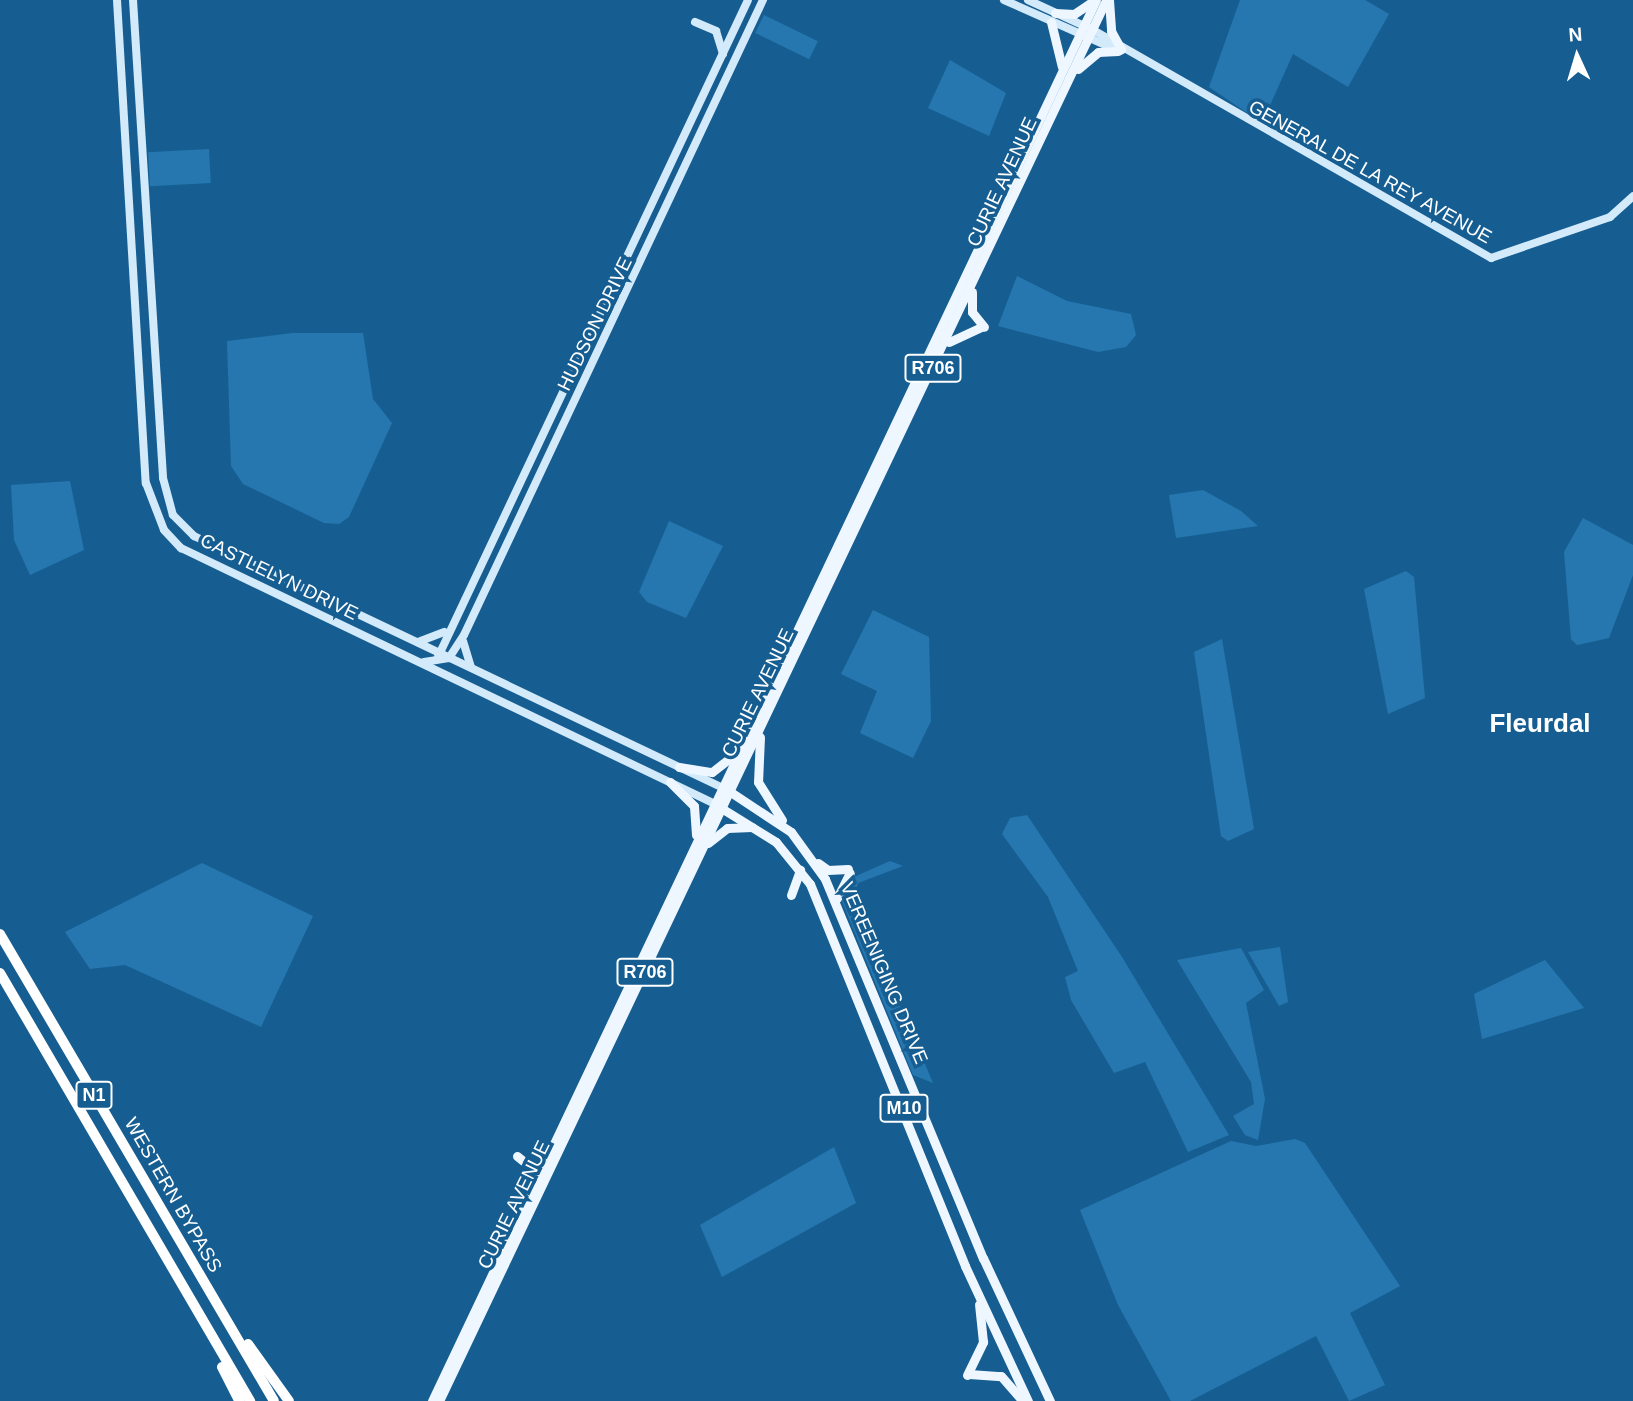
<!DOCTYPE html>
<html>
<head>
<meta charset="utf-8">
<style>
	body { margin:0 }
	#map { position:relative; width:1633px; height:1401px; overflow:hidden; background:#165e92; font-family:Helvetica,sans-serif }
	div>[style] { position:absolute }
	.green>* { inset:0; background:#2677af; transform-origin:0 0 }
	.secondary>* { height:8px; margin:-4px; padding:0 4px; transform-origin:4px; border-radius:4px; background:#d3eafb }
	.primary>* { height:9px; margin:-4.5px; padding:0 4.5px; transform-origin:4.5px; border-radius:4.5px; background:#eef7ff }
	.highway>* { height:10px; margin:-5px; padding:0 5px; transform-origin:5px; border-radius:5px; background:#fff }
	span { translate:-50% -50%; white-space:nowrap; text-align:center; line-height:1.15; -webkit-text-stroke:7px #165e92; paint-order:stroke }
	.shield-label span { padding:2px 5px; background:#165e92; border:2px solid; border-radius:5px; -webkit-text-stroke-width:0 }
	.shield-label { font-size:18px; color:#fff; font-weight:700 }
	.street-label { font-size:19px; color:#fff }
	.district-label { font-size:26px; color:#fff; font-weight:700 }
	.north { position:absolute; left:1542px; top:21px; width:70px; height:70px; -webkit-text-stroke:5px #165e92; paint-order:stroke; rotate:356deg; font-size:19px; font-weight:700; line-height:28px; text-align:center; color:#fff }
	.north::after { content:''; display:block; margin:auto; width:24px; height:32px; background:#fff; clip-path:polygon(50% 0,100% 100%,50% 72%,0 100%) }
</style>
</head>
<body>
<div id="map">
	<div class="green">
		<div style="clip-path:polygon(1240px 0,1365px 0,1389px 14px,1348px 87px,1293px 54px,1262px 123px,1209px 87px)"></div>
		<div style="left:764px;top:15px;width:60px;height:20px;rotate:26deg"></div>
		<div style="clip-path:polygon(950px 60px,1006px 93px,989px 136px,928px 108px)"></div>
		<div style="left:209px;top:149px;width:34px;height:61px;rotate:87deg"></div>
		<div style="clip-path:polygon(1017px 276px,1067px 301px,1131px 314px,1136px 335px,1126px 347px,1098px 352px,998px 326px)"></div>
		<div style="clip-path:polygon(292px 333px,363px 333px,373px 399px,392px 423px,349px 517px,339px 524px,324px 523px,243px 484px,231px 466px,227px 341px)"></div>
		<div style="clip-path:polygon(70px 481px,84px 550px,30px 575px,14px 540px,11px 485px)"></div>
		<div style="clip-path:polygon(1203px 490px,1241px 511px,1258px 526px,1176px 538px,1169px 495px)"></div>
		<div style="clip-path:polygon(1583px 518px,1633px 545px,1633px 575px,1609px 638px,1577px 645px,1571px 639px,1564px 552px)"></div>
		<div style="clip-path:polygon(669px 521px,723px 546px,686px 618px,647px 602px,639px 592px)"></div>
		<div style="clip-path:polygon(1406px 571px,1414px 577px,1425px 698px,1388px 714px,1364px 589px)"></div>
		<div style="clip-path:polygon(873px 610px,929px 637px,931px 721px,913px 758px,860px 733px,877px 691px,841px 674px)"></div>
		<div style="clip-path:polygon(1222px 639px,1254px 829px,1228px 841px,1221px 836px,1194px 652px)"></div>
		<div style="clip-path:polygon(1027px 815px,1122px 957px,1229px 1135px,1188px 1152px,1145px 1062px,1114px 1073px,1071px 1000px,1065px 977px,1078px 971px,1048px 897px,1002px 834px,1010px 818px)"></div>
		<div style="clip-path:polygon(890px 861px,903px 866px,858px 883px,855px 898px,933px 1083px,913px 1075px,839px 894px,845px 881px)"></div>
		<div style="clip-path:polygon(202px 863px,313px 916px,261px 1027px,125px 965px,90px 969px,65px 932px)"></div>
		<div style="clip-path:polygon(1280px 947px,1288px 1002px,1279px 1006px,1248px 952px)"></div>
		<div style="clip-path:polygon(1241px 948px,1264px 990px,1246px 1003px,1265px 1099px,1258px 1140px,1245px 1135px,1233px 1116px,1254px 1104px,1251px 1082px,1177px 960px)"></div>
		<div style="clip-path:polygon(1545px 960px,1584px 1008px,1482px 1039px,1474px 994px)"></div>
		<div style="clip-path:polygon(1295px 1139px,1305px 1143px,1400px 1286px,1350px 1313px,1385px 1385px,1349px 1401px,1316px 1336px,1190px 1401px,1171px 1401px,1118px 1305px,1080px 1210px,1231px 1141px,1256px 1146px)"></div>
		<div style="clip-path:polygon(834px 1147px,856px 1203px,722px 1277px,700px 1225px)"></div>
	</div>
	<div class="secondary">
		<div style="left:117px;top:0;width:484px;rotate:86.6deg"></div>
		<div style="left:146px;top:483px;width:50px;rotate:69deg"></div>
		<div style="left:164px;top:530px;width:25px;rotate:47deg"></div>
		<div style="left:181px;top:548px;width:592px;rotate:25.61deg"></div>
		<div style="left:133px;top:0;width:479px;rotate:86.4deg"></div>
		<div style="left:163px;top:478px;width:38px;rotate:75deg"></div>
		<div style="left:173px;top:515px;width:30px;rotate:45deg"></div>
		<div style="left:194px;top:536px;width:586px;rotate:25.47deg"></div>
		<div style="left:1004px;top:0;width:124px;rotate:23.9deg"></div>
		<div style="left:1028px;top:0;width:72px;rotate:24.8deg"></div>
		<div style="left:1093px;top:30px;width:459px;rotate:29.8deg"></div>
		<div style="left:1491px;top:258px;width:126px;rotate:-19deg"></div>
		<div style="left:1610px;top:217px;width:31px;rotate:-42deg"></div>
		<div style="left:695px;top:22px;width:23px;rotate:23deg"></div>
		<div style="left:716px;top:31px;width:24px;rotate:73deg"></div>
		<div style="left:463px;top:641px;width:27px;rotate:73deg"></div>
		<div style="left:418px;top:642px;width:28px;rotate:-21deg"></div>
		<div style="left:438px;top:657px;width:726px;rotate:-64.74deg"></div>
		<div style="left:424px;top:662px;width:25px;rotate:-9deg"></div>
		<div style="left:449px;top:658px;width:27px;rotate:-57deg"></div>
		<div style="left:464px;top:635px;width:702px;rotate:-64.79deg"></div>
	</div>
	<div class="primary">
		<div style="left:1109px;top:0;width:31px;rotate:86deg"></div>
		<div style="left:1111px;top:31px;width:21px;rotate:61deg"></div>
		<div style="left:1055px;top:13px;width:19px;rotate:3deg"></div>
		<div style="left:1074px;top:14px;width:22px;rotate:-34deg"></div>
		<div style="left:1051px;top:22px;width:46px;rotate:76.3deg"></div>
		<div style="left:1078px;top:69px;width:26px;rotate:-40deg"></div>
		<div style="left:1098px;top:52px;width:20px;rotate:-3deg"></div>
		<div style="left:972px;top:292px;width:20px;rotate:90deg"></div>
		<div style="left:972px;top:312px;width:19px;rotate:51deg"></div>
		<div style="left:949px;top:342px;width:35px;rotate:-25deg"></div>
		<div style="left:760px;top:737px;width:45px;rotate:92.5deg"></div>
		<div style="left:758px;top:782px;width:45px;rotate:57.7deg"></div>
		<div style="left:679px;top:767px;width:33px;rotate:9deg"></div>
		<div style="left:712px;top:772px;width:28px;rotate:-38deg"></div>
		<div style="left:670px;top:782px;width:34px;rotate:45deg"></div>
		<div style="left:694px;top:806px;width:29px;rotate:86deg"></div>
		<div style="left:726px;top:789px;width:78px;rotate:33.5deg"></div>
		<div style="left:791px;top:832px;width:58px;rotate:54.1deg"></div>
		<div style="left:825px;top:879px;width:411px;rotate:67.4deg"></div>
		<div style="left:983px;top:1258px;width:158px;rotate:64.9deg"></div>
		<div style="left:718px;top:806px;width:68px;rotate:31.8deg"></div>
		<div style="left:776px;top:842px;width:54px;rotate:51deg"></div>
		<div style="left:810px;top:884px;width:412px;rotate:67.9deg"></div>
		<div style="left:965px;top:1266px;width:149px;rotate:65deg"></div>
		<div style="left:708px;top:843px;width:24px;rotate:-38deg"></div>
		<div style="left:727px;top:828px;width:25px;rotate:-2deg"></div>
		<div style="left:818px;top:863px;width:12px;rotate:35deg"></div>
		<div style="left:828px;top:870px;width:20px;rotate:-3deg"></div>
		<div style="left:791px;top:895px;width:27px;rotate:-70deg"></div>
		<div style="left:837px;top:898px;width:28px;rotate:-63deg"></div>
		<div style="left:517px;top:1156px;width:22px;rotate:39deg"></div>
		<div style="left:534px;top:1170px;width:13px;rotate:99deg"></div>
		<div style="left:969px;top:1374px;width:32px;rotate:4deg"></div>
		<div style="left:1001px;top:1376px;width:33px;rotate:49deg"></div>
		<div style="left:967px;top:1375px;width:37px;rotate:-64deg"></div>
		<div style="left:983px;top:1342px;width:38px;rotate:-96deg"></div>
		<div style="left:432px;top:1401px;width:1550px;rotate:-64.64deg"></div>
		<div style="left:439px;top:1401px;width:1552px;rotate:-64.54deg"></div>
	</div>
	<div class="highway">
		<div style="left:0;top:934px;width:541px;rotate:59.6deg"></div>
		<div style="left:0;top:973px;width:496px;rotate:59.7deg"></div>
		<div style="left:248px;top:1344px;width:70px;rotate:54.3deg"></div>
		<div style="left:222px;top:1367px;width:38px;rotate:63deg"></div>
	</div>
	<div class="shield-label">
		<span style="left:933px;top:368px">R706</span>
		<span style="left:645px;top:972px">R706</span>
		<span style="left:94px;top:1095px">N1</span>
		<span style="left:904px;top:1108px">M10</span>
	</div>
	<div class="street-label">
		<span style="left:1370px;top:172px;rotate:29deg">GENERAL DE LA REY AVENUE</span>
		<span style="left:1002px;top:182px;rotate:-65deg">CURIE AVENUE</span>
		<span style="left:595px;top:324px;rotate:-64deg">HUDSON DRIVE</span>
		<span style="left:279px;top:577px;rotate:26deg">CASTLELYN DRIVE</span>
		<span style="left:758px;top:693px;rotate:-64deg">CURIE AVENUE</span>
		<span style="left:884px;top:973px;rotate:67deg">VEREENIGING DRIVE</span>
		<span style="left:173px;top:1195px;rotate:60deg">WESTERN BYPASS</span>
		<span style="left:514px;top:1205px;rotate:-64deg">CURIE AVENUE</span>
	</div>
	<div class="district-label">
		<span style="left:1540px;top:724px">Fleurdal</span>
	</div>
	<div class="north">N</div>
</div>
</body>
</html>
